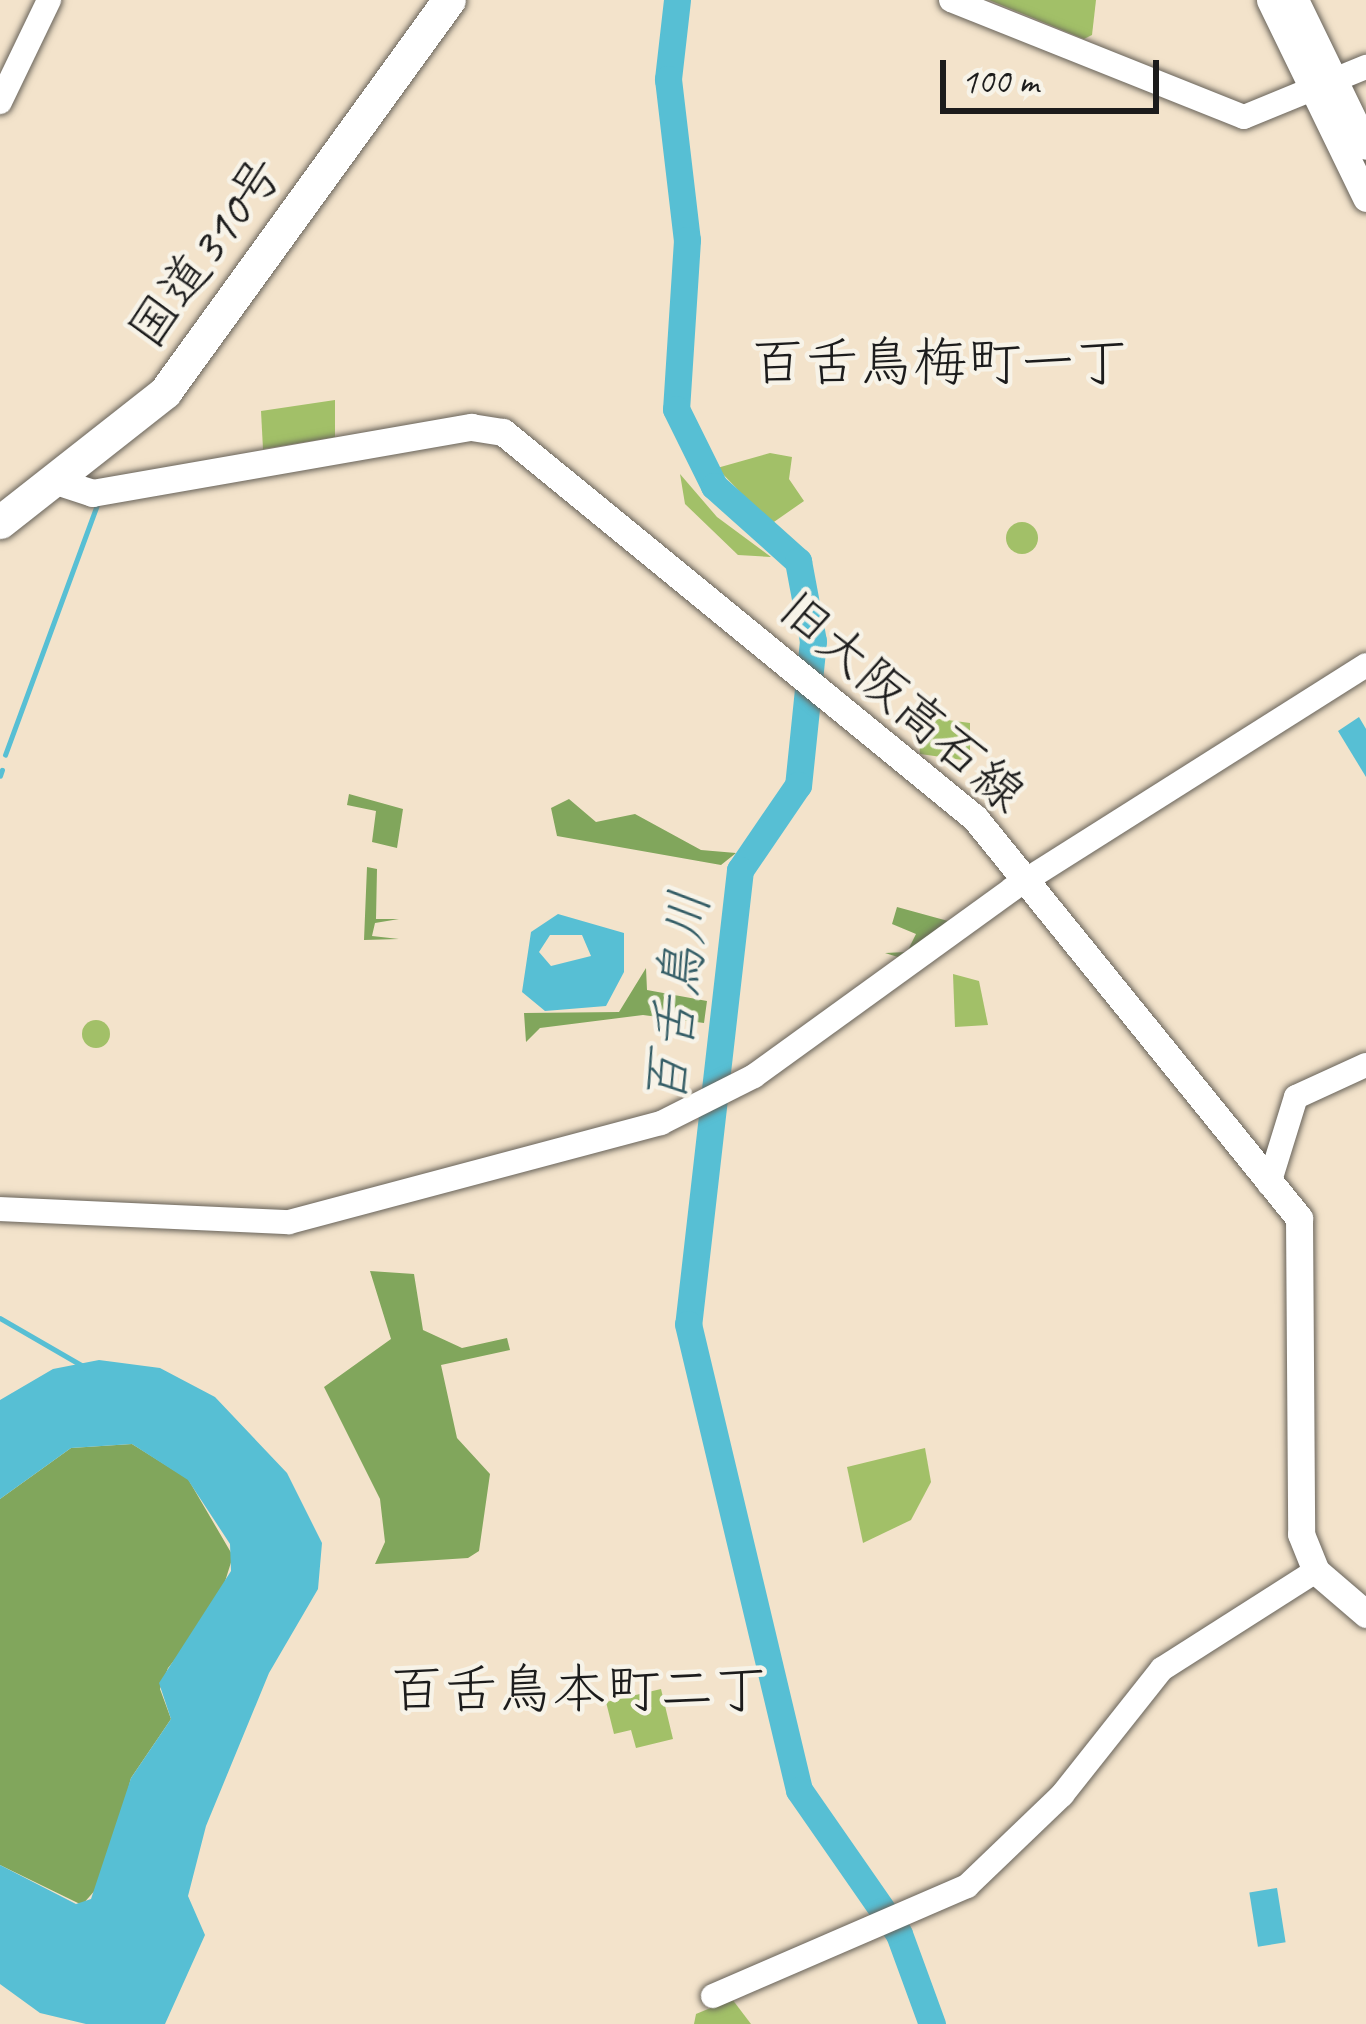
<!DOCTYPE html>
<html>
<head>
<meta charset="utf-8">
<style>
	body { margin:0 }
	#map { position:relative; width:1366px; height:2024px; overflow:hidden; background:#f3e3cb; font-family:Caveat,"Klee One",sans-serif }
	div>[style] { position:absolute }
	.green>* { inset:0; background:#a2c068 }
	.round { border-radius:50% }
	.forest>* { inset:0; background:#81a65c }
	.water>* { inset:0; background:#57bfd4; transform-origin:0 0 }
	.stream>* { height:4.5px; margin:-2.25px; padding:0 2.25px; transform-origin:2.25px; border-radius:2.25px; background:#57bfd4 }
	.river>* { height:27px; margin:-13.5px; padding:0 13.5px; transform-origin:13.5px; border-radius:13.5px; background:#57bfd4 }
	.roads { filter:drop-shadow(0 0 3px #676259) drop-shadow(0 0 3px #676259) }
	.secondary>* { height:24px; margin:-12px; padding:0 12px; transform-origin:12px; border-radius:12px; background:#fff }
	.primary>* { height:27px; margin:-13.5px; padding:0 13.5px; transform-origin:13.5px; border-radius:13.5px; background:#fff }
	.highway>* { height:33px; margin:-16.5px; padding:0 16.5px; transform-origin:16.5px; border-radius:16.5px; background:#fff }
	span { translate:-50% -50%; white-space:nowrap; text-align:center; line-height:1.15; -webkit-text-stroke:9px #f7f3e8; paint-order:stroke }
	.street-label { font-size:51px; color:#1c1c1c }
	.neighbourhood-label { font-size:54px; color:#1c1c1c }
	.water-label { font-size:54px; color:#345d66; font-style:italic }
	.scale { position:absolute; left:940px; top:60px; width:219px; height:54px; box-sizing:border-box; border:6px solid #1c1c1c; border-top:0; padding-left:15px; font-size:36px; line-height:42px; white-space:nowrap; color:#1c1c1c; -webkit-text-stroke:9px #f7f3e8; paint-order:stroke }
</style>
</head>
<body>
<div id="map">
	<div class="green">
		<div style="clip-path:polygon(989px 0,1096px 0,1092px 35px,1084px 39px)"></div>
		<div style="clip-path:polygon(335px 400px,335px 437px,263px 449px,261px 411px)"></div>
		<div style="clip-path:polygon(770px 453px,792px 457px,789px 479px,804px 501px,771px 524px,717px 468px)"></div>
		<div style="clip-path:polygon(680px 474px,717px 517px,771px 557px,738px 555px,685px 504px)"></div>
		<div class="round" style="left:1006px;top:522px;width:32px;height:32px"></div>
		<div style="clip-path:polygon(917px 716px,970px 723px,970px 761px,920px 754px)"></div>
		<div style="clip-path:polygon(953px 974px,979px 981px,988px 1025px,955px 1027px)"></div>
		<div class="round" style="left:82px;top:1020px;width:28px;height:28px"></div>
		<div style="clip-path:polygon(925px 1448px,931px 1482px,911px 1520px,863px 1543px,847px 1467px)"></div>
		<div style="clip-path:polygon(661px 1689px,673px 1739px,636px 1748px,631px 1730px,614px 1734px,606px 1702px)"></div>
		<div style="clip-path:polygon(732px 1999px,751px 2024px,694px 2024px,696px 2014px)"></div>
	</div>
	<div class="forest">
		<div style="clip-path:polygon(349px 794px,403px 809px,397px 848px,372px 842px,376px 811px,347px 805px)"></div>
		<div style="clip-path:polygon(569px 799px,596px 822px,635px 814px,701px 850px,736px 853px,721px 865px,557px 836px,551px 808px)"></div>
		<div style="clip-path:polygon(367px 867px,377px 869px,376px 919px,399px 919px,375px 923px,372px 936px,399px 939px,364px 940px)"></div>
		<div style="clip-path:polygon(897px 907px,948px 921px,901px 958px,885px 953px,907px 952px,916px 934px,892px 924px)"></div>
		<div style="clip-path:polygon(646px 968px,647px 990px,707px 1001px,704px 1023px,643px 1015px,540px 1028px,526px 1042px,524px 1013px,619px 1012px)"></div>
		<div style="clip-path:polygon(370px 1271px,414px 1274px,423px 1330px,462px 1348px,507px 1338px,510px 1350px,441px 1365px,457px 1438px,490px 1474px,479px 1551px,468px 1558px,375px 1564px,385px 1542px,380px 1499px,324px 1387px,391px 1339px)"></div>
		<div style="clip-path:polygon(132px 1444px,188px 1479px,233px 1556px,217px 1607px,168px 1668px,160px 1689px,171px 1719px,131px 1778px,105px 1879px,82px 1905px,0 1865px,0 1499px,71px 1448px)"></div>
	</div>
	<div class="water">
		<div style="clip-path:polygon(1359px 717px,1366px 729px,1366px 777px,1338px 731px)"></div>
		<div style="clip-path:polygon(evenodd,558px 914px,624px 933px,624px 972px,606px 1006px,545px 1011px,522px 992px,531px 932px,558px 914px,550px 935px,582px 935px,591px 956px,551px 966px,539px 952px,550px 935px)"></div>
		<div style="clip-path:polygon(99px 1360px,160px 1368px,215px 1397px,287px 1473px,322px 1543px,318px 1589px,269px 1673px,206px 1826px,188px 1896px,205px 1935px,165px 2024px,86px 2024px,40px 2013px,0 1984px,0 1865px,76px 1904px,91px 1899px,131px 1778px,171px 1719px,159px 1683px,231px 1571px,230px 1544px,188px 1480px,132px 1444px,71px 1448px,0 1499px,0 1400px,53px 1369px)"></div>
		<div style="left:1277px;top:1888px;width:55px;height:28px;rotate:81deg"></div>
	</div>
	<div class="stream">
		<div style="left:5px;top:755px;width:266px;rotate:-69.8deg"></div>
		<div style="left:0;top:776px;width:6px;rotate:-72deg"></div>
		<div style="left:0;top:1318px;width:98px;rotate:30deg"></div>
	</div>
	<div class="river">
		<div style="left:677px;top:0;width:80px;rotate:96.5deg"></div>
		<div style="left:668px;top:79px;width:162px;rotate:83.3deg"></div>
		<div style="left:687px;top:240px;width:169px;rotate:93.7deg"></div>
		<div style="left:676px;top:409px;width:86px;rotate:63.7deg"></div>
		<div style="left:714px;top:486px;width:113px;rotate:41.8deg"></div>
		<div style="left:798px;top:561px;width:81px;rotate:79.4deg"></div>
		<div style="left:813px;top:641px;width:145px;rotate:95.9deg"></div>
		<div style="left:798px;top:785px;width:103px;rotate:124.3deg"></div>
		<div style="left:740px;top:870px;width:457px;rotate:96.5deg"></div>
		<div style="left:688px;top:1324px;width:479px;rotate:76.6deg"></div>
		<div style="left:799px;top:1790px;width:175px;rotate:55.2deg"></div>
		<div style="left:899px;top:1934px;width:96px;rotate:69.9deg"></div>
	</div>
	<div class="roads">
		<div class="secondary">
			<div style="left:951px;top:0;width:315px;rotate:21.8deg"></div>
			<div style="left:1244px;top:117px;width:132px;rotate:-22.3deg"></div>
			<div style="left:0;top:102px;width:113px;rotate:-64.3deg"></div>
			<div style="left:1269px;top:1184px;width:91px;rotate:-72.8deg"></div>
			<div style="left:1296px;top:1097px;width:77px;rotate:-24.6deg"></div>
			<div style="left:0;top:1209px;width:289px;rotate:2.6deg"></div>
			<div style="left:289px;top:1222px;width:385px;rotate:-14.9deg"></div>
			<div style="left:661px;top:1123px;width:104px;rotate:-26.8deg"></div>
			<div style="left:754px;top:1076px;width:319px;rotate:-35.9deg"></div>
			<div style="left:1012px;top:889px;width:419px;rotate:-32.3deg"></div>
			<div style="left:713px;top:1996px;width:277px;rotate:-23.4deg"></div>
			<div style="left:967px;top:1886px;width:132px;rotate:-43.8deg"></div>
			<div style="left:1062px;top:1795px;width:161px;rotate:-51.6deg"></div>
			<div style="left:1162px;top:1669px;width:183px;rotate:-32.5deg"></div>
		</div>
		<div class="primary">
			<div style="left:1270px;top:0;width:220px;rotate:64.1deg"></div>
			<div style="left:1295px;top:0;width:162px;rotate:64.1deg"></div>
			<div style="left:62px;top:483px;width:32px;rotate:18deg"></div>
			<div style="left:92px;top:493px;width:385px;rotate:-9.9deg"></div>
			<div style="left:471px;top:427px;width:32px;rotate:9deg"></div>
			<div style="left:503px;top:432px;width:610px;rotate:39.28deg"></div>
			<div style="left:975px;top:818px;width:515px;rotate:50.99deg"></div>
			<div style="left:1299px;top:1218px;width:316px;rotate:89.6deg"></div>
			<div style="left:1301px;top:1534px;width:40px;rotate:68deg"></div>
			<div style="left:1316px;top:1571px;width:66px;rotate:40.7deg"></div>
		</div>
		<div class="highway">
			<div style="left:0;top:522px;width:210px;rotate:-38.2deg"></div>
			<div style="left:165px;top:392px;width:484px;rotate:-54.1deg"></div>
		</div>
	</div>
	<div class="street-label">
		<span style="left:205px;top:252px;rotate:-54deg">国道310号</span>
		<span style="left:902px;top:701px;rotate:41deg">旧大阪高石線</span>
	</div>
	<div class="neighbourhood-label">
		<span style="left:940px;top:362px">百舌鳥梅町一丁</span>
		<span style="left:579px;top:1689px">百舌鳥本町二丁</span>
	</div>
	<div class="water-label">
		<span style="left:677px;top:998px;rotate:-83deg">百舌鳥川</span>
	</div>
	<div class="scale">100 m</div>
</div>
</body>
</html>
